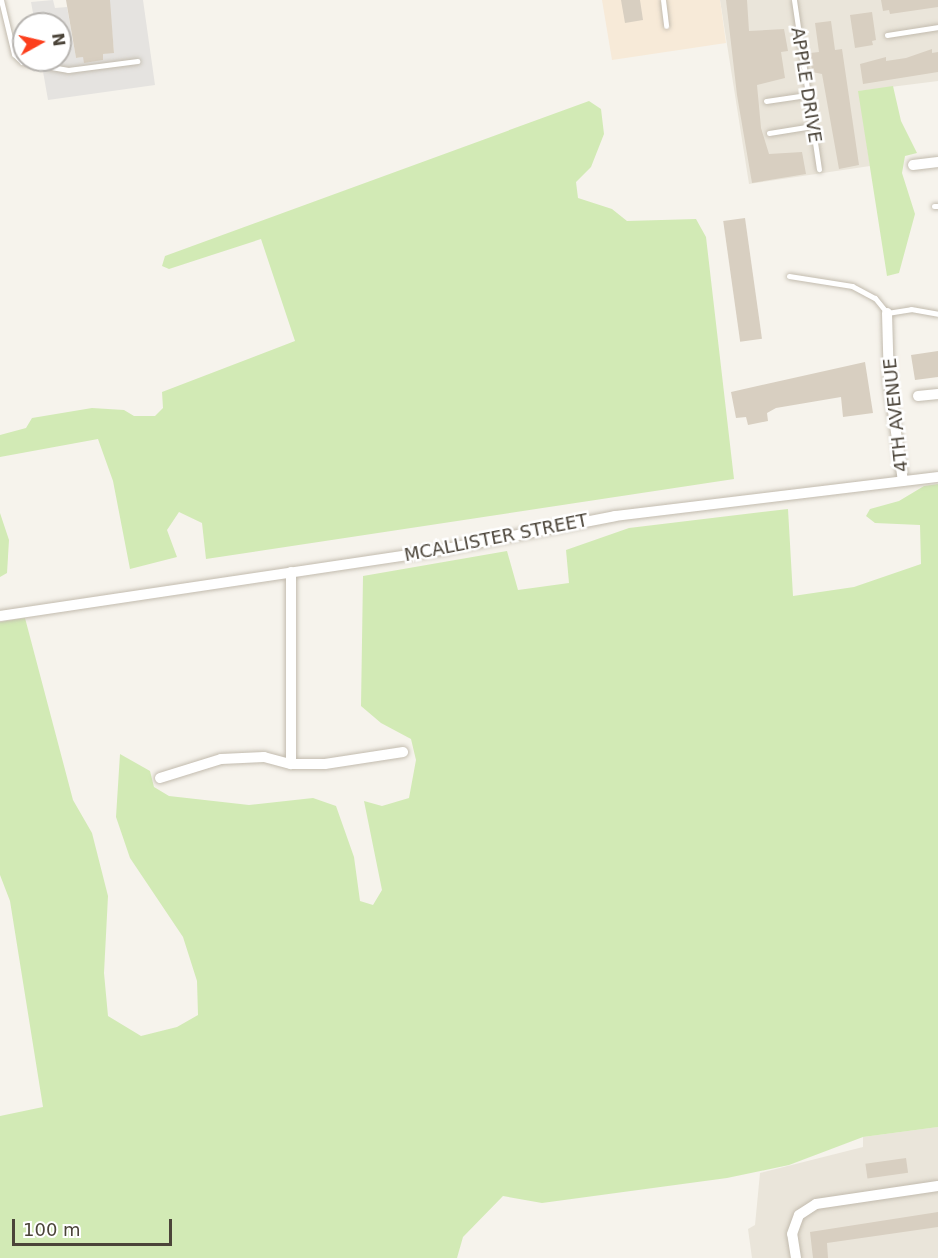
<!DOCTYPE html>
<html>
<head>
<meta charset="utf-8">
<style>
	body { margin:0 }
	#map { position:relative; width:938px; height:1258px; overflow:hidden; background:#f6f3ec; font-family:"DejaVu Sans",sans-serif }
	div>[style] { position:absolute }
	.residential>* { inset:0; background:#eae5da }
	.commercial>* { inset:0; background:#f7ead8 }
	.green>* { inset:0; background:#d2eab5 }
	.parking>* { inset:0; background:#e5e3e0 }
	.building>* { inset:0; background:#d8cfc1; transform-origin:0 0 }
	.roads { filter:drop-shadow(0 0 2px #c2bbae) drop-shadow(0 0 2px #c2bbae) }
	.service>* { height:5px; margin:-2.5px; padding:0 2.5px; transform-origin:2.5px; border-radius:2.5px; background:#fff }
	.minor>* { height:10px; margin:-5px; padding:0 5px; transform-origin:5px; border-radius:5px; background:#fff }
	span { translate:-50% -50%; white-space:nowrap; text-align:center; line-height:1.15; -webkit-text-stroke:5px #fff; paint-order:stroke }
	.street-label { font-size:18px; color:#4b4439 }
	.north { position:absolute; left:12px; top:12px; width:60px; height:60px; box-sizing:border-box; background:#fff; border:2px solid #b7b4b0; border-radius:50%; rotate:82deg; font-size:16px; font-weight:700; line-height:24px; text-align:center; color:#4b4439 }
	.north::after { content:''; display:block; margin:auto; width:21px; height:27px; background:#fc3f1d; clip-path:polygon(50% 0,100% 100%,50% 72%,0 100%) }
	.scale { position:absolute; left:12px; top:1219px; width:160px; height:27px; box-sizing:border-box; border:3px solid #4b4439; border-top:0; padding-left:8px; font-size:18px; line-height:21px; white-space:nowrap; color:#4b4439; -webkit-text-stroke:4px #fff; paint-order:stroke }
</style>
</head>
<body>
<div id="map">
	<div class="residential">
		<div style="clip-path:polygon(720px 0,938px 0,938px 81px,859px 91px,870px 166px,749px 184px)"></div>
		<div style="clip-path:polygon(938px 1127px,938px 1258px,752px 1258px,748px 1229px,755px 1225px,760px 1173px,863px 1147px,863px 1137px)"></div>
	</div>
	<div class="commercial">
		<div style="clip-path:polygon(602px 0,720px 0,726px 43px,612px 60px)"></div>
	</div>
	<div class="green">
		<div style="clip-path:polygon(893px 86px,901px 121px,917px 153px,905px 156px,902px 173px,915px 214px,899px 273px,887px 276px,858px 91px)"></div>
		<div style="clip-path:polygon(589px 101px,601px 109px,604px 134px,591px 167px,576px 182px,578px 198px,612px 209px,627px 221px,696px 219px,706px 237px,734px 479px,206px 559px,202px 523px,179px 512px,167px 530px,177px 557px,130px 569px,113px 481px,98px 439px,0 457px,0 435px,26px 428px,32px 418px,92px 408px,124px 410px,134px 416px,155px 416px,163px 408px,162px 392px,295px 341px,261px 239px,169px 269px,162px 266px,165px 256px)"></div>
		<div style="clip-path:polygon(938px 484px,938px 1127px,863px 1137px,789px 1165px,727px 1178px,542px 1203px,503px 1196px,463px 1237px,457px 1258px,0 1258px,0 1116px,43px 1107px,10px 901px,0 875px,0 622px,25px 618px,73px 800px,92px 833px,108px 896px,104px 973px,108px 1016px,141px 1036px,177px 1027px,198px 1015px,197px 981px,183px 937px,130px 858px,116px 817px,120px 754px,150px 771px,154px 787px,169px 796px,249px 805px,313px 798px,336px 806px,354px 857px,360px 901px,373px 905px,382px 890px,364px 801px,382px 806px,409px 798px,416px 760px,411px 739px,381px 723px,361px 706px,363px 576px,507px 551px,518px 590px,569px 583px,566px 550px,629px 528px,788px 509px,793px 596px,854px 587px,921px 564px,920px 525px,875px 523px,866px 516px,870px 509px,899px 501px,924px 486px)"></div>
		<div style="clip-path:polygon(0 513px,9px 540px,7px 573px,0 577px)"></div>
	</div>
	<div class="parking">
		<div style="clip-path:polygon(53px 0,55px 8px,67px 7px,76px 58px,114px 52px,109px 0,143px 0,155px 85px,48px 100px,41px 60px,60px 60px,60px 24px,35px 24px,31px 2px)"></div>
	</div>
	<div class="building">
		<div style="clip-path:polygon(66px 0,110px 0,114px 53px,103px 54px,103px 60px,84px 63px,83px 57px,76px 58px)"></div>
		<div style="clip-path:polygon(621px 0,640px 0,643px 20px,625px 23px)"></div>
		<div style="clip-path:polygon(726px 0,747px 0,749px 31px,784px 29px,788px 51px,781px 52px,785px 78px,757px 85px,761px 128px,769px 154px,802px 152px,806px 174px,752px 183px,737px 95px)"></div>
		<div style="clip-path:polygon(881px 0,938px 0,938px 7px,890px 14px,889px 10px,883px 11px)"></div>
		<div style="clip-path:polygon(872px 12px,876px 40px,872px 41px,873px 45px,855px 48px,850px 15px)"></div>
		<div style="clip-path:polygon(831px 21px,835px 50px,842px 49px,859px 165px,839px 169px,822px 74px,812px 72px,810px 53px,819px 52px,815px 23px)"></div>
		<div style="clip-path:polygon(932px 49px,932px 53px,938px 52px,938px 72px,863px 84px,860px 64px,886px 57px,886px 61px,906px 58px)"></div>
		<div style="left:745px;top:218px;width:122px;height:22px;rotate:82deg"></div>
		<div style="clip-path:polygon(938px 351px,938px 377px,915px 380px,911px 355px)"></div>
		<div style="clip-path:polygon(865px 362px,873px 413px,843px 417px,841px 397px,776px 408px,767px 413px,768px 421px,748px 425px,746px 417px,736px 418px,731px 392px)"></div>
		<div style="left:906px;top:1158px;width:15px;height:41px;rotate:82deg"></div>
		<div style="clip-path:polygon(938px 1212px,938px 1227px,827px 1243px,828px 1258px,813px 1258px,810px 1232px)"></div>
	</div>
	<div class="roads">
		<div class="service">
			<div style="left:1px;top:0;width:56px;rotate:76.5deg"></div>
			<div style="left:14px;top:54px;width:11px;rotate:45deg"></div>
			<div style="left:22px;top:62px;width:47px;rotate:9.9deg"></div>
			<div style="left:68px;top:70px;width:70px;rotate:-7.4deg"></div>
			<div style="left:663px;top:0;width:26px;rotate:83deg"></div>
			<div style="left:794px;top:0;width:171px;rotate:81.6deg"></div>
			<div style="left:887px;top:35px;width:52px;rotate:-8.9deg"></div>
			<div style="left:766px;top:101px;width:41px;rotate:-8.3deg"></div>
			<div style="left:769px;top:133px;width:44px;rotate:-9.2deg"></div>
			<div style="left:934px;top:206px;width:4px"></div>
			<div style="left:789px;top:276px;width:64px;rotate:9deg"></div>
			<div style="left:852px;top:286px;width:26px;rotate:28deg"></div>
			<div style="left:875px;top:298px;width:19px;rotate:51deg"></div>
			<div style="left:887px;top:313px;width:24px;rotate:-9deg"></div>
			<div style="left:911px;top:309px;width:27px;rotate:10deg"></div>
		</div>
		<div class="minor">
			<div style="left:913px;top:165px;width:25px;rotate:-7deg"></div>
			<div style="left:887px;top:313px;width:70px;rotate:88.4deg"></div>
			<div style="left:889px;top:383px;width:99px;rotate:81.9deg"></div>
			<div style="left:918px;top:396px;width:20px;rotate:-6deg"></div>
			<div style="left:0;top:616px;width:451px;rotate:-8.5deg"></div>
			<div style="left:446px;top:549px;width:172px;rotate:-11deg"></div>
			<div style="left:615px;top:516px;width:325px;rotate:-6.9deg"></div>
			<div style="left:291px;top:764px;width:192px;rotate:-90deg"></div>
			<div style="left:160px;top:778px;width:64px;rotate:-17.3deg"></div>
			<div style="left:221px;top:759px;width:43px;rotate:-2.7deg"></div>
			<div style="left:264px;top:757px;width:28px;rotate:15deg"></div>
			<div style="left:291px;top:764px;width:34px"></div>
			<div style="left:325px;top:764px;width:79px;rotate:-8.7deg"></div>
			<div style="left:796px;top:1258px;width:24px;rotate:-99deg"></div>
			<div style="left:792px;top:1234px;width:20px;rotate:-70deg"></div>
			<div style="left:799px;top:1215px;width:20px;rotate:-33deg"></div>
			<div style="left:816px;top:1204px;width:123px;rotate:-8.4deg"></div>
		</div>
	</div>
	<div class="street-label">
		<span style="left:806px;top:85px;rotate:81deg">APPLE DRIVE</span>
		<span style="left:896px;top:415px;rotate:-96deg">4TH AVENUE</span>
		<span style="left:496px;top:538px;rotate:-11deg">MCALLISTER STREET</span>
	</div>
	<div class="north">N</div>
	<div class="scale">100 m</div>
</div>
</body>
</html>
